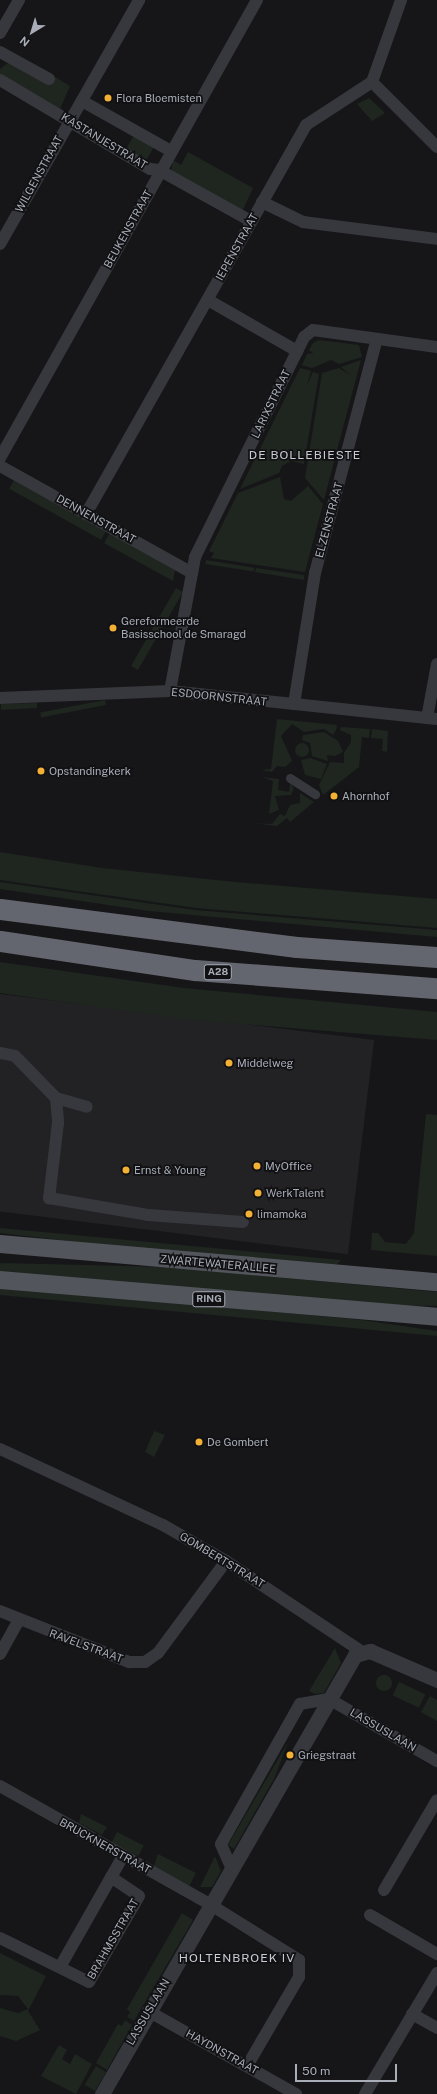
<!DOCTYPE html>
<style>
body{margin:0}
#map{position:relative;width:437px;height:2094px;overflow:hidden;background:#161618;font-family:"Public Sans",sans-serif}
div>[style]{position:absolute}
.built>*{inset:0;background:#222225;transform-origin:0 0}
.green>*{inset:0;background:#1e261f;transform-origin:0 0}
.round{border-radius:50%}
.pedestrian>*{height:9px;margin:-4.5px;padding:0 4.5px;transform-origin:4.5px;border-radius:4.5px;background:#37383d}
.minor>*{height:12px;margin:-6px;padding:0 6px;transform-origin:6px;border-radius:6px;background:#37383d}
.tertiary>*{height:15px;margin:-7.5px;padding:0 7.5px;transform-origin:7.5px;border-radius:7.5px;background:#37383d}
.primary>*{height:18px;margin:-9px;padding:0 9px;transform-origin:9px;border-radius:9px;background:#53555c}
.motorway>*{height:21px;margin:-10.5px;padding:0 10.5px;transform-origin:10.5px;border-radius:10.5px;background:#63666e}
.dots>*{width:11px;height:11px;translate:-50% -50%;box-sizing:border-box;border:2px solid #111113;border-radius:50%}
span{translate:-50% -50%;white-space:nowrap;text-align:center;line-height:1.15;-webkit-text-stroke:3.5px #111113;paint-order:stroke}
.shield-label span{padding:1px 3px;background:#111113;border:1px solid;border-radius:3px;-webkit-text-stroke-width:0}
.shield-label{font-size:10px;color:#a8adb8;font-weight:700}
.poi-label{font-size:11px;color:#a8adb8}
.left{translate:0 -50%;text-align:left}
.street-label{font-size:11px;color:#a8adb8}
.neighbourhood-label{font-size:12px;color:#c9ccd4;letter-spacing:1px}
.north{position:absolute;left:12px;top:12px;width:40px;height:40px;-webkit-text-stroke:3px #111113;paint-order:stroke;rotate:218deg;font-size:11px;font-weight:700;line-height:16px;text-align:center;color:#a8adb8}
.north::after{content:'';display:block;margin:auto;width:14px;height:18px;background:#a8adb8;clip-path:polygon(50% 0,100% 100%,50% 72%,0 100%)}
.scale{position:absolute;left:295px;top:2064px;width:102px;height:18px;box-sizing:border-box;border:2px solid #a8adb8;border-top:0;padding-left:5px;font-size:12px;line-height:14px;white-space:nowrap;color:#a8adb8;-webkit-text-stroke:3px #111113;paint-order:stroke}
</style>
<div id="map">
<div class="built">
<div style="left:0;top:994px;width:377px;height:216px;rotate:7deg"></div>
</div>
<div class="green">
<div style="clip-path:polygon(9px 62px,52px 75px,70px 86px,60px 109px,0 75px,0 69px)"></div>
<div style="clip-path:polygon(369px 98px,385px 113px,372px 121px,357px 104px)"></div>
<div style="left:134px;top:135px;width:23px;height:17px;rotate:29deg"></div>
<div style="clip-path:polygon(188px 152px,253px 188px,242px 212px,171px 171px,173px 160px,181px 165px)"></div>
<div style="clip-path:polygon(319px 340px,359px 345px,362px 357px,339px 364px,331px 360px,312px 368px,302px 365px,307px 354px,313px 353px,309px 350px,313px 343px)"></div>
<div style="clip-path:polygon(361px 360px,336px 454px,324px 500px,305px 478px,322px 373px,339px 368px,350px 375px,341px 367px)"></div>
<div style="clip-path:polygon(300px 368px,311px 371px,307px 385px,313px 372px,319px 374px,304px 464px,291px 461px,282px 466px,279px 473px,240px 489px)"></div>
<div style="clip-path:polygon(280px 477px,284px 499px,291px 501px,308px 486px,323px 504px,305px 572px,211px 558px,214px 553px,209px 551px,238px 493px)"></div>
<div style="left:14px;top:480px;width:105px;height:10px;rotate:29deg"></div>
<div style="clip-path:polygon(110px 533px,175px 570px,173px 581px,104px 543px)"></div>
<div style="left:206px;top:560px;width:49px;height:4px;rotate:9deg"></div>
<div style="clip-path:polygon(256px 568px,304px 575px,304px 580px,255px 572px)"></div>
<div style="left:176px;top:588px;width:8px;height:90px;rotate:30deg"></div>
<div style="left:105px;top:700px;width:5px;height:66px;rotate:79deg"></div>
<div style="clip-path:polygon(37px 703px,37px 708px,1px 710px,1px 704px)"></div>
<div style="clip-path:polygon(277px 719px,337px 725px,336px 730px,333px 735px,324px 729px,304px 732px,292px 724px,281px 736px,292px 761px,285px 767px,277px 766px,272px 772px,261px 770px,271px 769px)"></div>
<div style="clip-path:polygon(341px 727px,370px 729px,369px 738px,362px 737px,359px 767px,323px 795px,319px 785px,330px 762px,344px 763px,344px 753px,351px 742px,351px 735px,340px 730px)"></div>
<div style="clip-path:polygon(372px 729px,388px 731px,387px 752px,382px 751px,383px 739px,371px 738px)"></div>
<div style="clip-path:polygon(324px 732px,338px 741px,343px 752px,335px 756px,327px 755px,328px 761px,312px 756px,310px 743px,302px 740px,303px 735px)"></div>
<div class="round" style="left:295px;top:743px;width:14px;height:14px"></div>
<div style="clip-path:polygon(310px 758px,327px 764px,321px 779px,305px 775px,301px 760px)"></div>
<div style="clip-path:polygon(262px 777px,279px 779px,278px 790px,289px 792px,290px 783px,294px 788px,291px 795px,275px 796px,279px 810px,269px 814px,273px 781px)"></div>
<div style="clip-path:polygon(300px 793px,314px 802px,290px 822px,287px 818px,277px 826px,251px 823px,272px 824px,280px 814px,285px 816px,290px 805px,300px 803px)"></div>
<div style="clip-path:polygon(0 852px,102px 868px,235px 882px,437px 899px,437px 928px,196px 908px,0 880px)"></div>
<div style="clip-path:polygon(0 882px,195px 910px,437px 930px,437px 937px,149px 911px,0 889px)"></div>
<div style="clip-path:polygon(0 962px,184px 988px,437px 1012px,437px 1040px,191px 1020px,0 993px)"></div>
<div style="clip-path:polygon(426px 1114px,437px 1115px,437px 1256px,371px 1250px,372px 1233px,378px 1233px,385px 1242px,406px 1244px,414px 1233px)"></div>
<div style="clip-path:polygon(0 1228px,341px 1260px,336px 1265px,170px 1253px,0 1233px)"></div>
<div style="clip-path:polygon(0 1263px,169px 1267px,437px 1292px,437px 1306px,365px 1305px,0 1271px)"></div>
<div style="clip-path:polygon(0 1286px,362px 1320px,437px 1331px,437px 1336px,0 1295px)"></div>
<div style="clip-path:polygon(154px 1431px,165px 1435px,154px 1457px,145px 1452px)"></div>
<div style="clip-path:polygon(335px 1648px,341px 1663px,324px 1693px,315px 1694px,309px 1691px)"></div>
<div class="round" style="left:376px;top:1675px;width:16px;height:16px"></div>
<div style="left:399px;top:1682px;width:29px;height:15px;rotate:25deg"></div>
<div style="clip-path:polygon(430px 1696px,437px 1700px,437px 1721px,421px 1712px)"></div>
<div style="clip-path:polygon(288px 1742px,275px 1777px,234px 1849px,228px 1845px)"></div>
<div style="clip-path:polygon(81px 1814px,107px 1827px,102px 1835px,79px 1823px)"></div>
<div style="left:117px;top:1832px;width:30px;height:12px;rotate:27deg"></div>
<div style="clip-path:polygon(158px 1854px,196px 1873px,189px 1887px,154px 1866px)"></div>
<div style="clip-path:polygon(215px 1856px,221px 1871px,212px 1887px,200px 1887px)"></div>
<div style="clip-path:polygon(182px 1913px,193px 1920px,134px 2021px,127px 2017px,130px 2012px,127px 2009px)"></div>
<div style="clip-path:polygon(0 1953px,46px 1976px,28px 2011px,40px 2030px,16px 2041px,0 2036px,0 2008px,18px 2013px,28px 2009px,18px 1996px,0 1995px)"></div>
<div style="clip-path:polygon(125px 2020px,132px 2025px,107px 2070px,96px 2063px,118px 2024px,122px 2026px)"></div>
<div style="clip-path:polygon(59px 2045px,67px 2050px,62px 2059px,70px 2064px,75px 2054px,92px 2064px,76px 2094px,41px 2076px)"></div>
<div style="left:96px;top:2066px;width:12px;height:22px;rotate:31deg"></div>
</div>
<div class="pedestrian">
<div style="left:290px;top:778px;width:30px;rotate:33deg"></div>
</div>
<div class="minor">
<div style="left:0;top:33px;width:38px;rotate:-60deg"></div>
<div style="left:0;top:52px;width:56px;rotate:28.9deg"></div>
<div style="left:0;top:80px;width:174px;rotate:30.7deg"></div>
<div style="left:150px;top:169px;width:9px;rotate:6deg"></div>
<div style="left:159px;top:170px;width:105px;rotate:29deg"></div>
<div style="left:372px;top:82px;width:92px;rotate:45deg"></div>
<div style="left:82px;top:101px;width:102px;rotate:29.3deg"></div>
<div style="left:262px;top:202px;width:46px;rotate:26deg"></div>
<div style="left:303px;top:222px;width:135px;rotate:7.2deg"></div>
<div style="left:0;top:244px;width:281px;rotate:-60.3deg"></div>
<div style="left:208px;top:300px;width:103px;rotate:29.8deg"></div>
<div style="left:0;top:458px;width:525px;rotate:-60.7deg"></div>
<div style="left:0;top:466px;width:220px;rotate:29.1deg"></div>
<div style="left:86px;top:514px;width:447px;rotate:-60.5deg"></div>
<div style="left:306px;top:125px;width:79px;rotate:-33.1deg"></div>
<div style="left:372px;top:82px;width:87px;rotate:-70.5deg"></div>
<div style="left:170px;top:691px;width:136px;rotate:-79.4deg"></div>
<div style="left:195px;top:557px;width:246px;rotate:-63.6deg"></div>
<div style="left:304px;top:337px;width:11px;rotate:-38deg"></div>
<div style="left:313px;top:330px;width:125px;rotate:7.8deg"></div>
<div style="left:0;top:698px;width:170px;rotate:-2.4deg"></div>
<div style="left:170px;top:691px;width:268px;rotate:6deg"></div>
<div style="left:294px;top:704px;width:133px;rotate:-80.9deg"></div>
<div style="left:315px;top:573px;width:242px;rotate:-75.2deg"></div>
<div style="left:427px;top:718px;width:55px;rotate:-79.5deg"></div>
<div style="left:0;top:1053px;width:15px;rotate:11deg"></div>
<div style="left:15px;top:1056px;width:59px;rotate:45.7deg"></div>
<div style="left:56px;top:1098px;width:32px;rotate:16deg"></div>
<div style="left:56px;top:1098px;width:25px;rotate:85deg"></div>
<div style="left:58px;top:1123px;width:76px;rotate:96.8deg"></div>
<div style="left:49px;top:1198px;width:100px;rotate:9.7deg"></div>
<div style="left:148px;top:1215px;width:95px;rotate:4.2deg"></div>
<div style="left:0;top:1449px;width:180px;rotate:25deg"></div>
<div style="left:163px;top:1525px;width:73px;rotate:29.7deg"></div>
<div style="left:226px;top:1561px;width:162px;rotate:33.7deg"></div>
<div style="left:0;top:1611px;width:139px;rotate:21.6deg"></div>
<div style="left:129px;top:1662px;width:16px"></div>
<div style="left:145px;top:1662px;width:16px;rotate:-35deg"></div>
<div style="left:158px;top:1653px;width:114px;rotate:-53.5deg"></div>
<div style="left:0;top:1654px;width:38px;rotate:-61deg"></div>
<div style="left:0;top:1786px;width:242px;rotate:29.4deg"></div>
<div style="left:211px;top:1905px;width:104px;rotate:32deg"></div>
<div style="left:299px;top:1960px;width:17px;rotate:90deg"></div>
<div style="left:299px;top:1977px;width:103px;rotate:120.3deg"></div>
<div style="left:232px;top:1869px;width:27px;rotate:-114deg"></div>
<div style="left:221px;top:1844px;width:161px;rotate:-60.6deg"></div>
<div style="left:300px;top:1704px;width:29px;rotate:-10deg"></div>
<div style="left:329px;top:1699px;width:125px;rotate:29.9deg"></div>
<div style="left:384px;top:1890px;width:104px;rotate:-59.5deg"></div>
<div style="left:370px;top:1915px;width:78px;rotate:30.2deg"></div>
<div style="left:0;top:1938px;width:99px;rotate:26.3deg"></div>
<div style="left:89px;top:1982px;width:99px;rotate:-59.8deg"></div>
<div style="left:139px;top:1896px;width:34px;rotate:-146deg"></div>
<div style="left:60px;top:1967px;width:128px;rotate:-60.4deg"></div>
<div style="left:148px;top:2011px;width:170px;rotate:29.3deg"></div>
<div style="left:412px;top:2014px;width:29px;rotate:29deg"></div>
<div style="left:365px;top:2094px;width:141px;rotate:-59.2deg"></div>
</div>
<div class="tertiary">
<div style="left:102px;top:2094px;width:507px;rotate:-60.04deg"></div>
<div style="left:355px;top:1655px;width:16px;rotate:-15deg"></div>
<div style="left:370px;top:1651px;width:73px;rotate:23.4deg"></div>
</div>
<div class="primary">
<div style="left:0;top:1244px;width:439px;rotate:5deg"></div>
<div style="left:0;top:1280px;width:439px;rotate:4.8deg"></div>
</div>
<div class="motorway">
<div style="left:0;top:909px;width:299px;rotate:7.3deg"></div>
<div style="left:297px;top:947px;width:140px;rotate:4.1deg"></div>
<div style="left:0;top:941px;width:197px;rotate:8.5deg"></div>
<div style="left:195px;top:970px;width:243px;rotate:4.3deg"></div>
</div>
<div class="dots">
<div style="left:108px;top:98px;background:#f2b134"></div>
<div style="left:113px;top:628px;background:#f2b134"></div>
<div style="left:41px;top:771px;background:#f2b134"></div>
<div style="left:334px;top:796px;background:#f2b134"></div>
<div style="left:229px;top:1063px;background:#f2b134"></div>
<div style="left:257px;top:1166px;background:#f2b134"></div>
<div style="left:126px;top:1170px;background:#f2b134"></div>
<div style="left:258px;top:1193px;background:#f2b134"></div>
<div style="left:249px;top:1214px;background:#f2b134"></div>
<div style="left:199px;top:1442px;background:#f2b134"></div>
<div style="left:290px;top:1755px;background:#f2b134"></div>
</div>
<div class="shield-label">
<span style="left:218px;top:972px">A28</span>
<span style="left:209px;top:1299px">RING</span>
</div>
<div class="poi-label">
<span class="left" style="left:116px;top:98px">Flora Bloemisten</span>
<span class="left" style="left:121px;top:628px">Gereformeerde<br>Basisschool de Smaragd</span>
<span class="left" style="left:49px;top:771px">Opstandingkerk</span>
<span class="left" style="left:342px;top:796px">Ahornhof</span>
<span class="left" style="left:237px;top:1063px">Middelweg</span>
<span class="left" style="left:265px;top:1166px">MyOffice</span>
<span class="left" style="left:134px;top:1170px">Ernst &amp; Young</span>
<span class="left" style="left:266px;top:1193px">WerkTalent</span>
<span class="left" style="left:257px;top:1214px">limamoka</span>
<span class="left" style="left:207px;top:1442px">De Gombert</span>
<span class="left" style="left:298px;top:1755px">Griegstraat</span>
</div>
<div class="street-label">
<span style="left:104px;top:141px;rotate:31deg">KASTANJESTRAAT</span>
<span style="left:39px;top:174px;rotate:-61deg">WILGENSTRAAT</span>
<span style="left:128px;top:229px;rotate:-61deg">BEUKENSTRAAT</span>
<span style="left:237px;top:247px;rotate:-61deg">IEPENSTRAAT</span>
<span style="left:271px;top:404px;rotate:-64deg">LARIXSTRAAT</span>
<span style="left:96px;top:519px;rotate:29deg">DENNENSTRAAT</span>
<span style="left:329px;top:520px;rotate:-75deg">ELZENSTRAAT</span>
<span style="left:219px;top:697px;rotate:6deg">ESDOORNSTRAAT</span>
<span style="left:218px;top:1264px;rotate:5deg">ZWARTEWATERALLEE</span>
<span style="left:222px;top:1560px;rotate:31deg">GOMBERTSTRAAT</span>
<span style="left:86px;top:1646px;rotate:20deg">RAVELSTRAAT</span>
<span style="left:383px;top:1730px;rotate:30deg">LASSUSLAAN</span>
<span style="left:105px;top:1846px;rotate:29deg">BRUCKNERSTRAAT</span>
<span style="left:113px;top:1939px;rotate:-60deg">BRAHMSSTRAAT</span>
<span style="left:148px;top:2012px;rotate:-60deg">LASSUSLAAN</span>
<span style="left:222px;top:2052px;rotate:29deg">HAYDNSTRAAT</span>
</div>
<div class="neighbourhood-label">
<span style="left:305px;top:456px">DE BOLLEBIESTE</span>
<span style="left:237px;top:1959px">HOLTENBROEK IV</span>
</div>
<div class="north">N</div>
<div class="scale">50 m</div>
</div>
